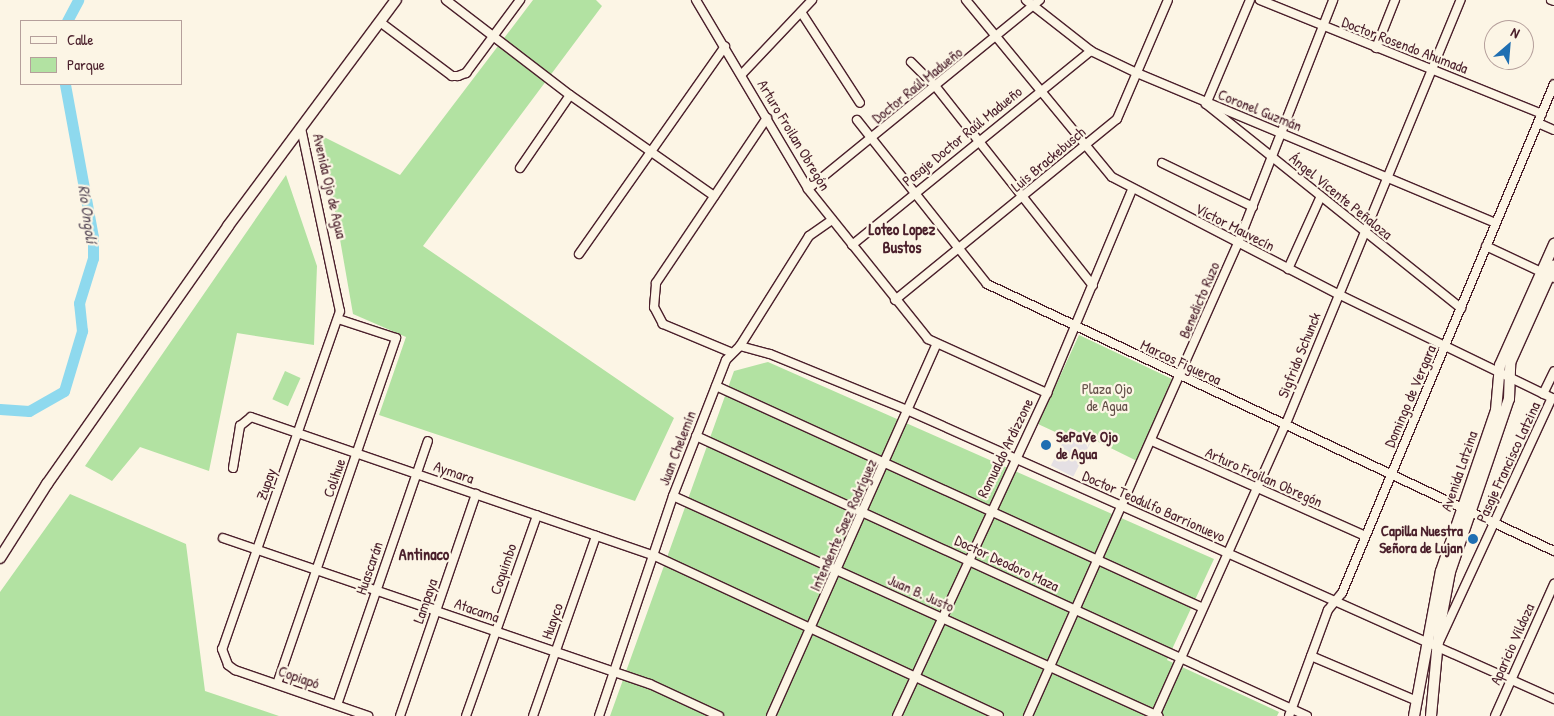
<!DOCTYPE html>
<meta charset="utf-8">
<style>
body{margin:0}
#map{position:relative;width:1554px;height:716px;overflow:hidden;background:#fcf5e5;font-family:"Patrick Hand",sans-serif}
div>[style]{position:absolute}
.built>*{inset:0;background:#e5e0e4;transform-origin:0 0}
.green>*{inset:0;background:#b2e2a2;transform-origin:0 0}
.river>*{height:11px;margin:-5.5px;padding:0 5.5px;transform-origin:5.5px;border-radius:5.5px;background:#8ed9ee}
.roads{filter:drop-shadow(1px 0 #4a1f2b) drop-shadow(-1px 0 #4a1f2b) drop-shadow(0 1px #4a1f2b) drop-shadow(0 -1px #4a1f2b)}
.street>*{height:8px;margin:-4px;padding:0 4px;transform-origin:4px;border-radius:4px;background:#fcf5e5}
.secondary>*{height:10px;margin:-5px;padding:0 5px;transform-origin:5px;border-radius:5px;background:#fcf5e5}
.dots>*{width:14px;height:14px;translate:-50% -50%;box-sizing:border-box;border:2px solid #fcf5e5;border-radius:50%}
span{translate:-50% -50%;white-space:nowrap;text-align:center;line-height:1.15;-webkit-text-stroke:4.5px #fcf5e5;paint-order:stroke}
.street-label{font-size:15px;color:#4a1f2b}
.park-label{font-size:15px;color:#645049}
.poi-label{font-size:15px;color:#4a1f2b;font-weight:700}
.left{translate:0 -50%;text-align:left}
.right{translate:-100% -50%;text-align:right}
.water-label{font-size:16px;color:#5b4e5c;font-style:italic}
.neighbourhood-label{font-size:16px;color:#4a1f2b;font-weight:700}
.legend{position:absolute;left:20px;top:20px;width:162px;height:65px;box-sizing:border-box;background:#fcf5e5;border:1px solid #b59f9b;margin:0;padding:6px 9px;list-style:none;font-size:15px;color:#4a1f2b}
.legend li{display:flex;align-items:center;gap:10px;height:25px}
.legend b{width:25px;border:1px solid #b59f9b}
.north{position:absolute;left:1484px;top:20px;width:50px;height:50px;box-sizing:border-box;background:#fcf5e5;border:1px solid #b59f9b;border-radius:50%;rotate:27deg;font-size:14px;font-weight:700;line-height:20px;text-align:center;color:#4a1f2b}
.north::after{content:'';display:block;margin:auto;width:18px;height:22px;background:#1f6fb2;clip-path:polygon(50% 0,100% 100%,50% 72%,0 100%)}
</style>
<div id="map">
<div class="built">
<div style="left:1070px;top:428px;width:25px;height:42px;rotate:27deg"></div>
</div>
<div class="green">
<div style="clip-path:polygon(533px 0,596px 0,602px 6px,423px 246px,674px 418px,635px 501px,379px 415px,406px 337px,353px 314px,322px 136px,400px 175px)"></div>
<div style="clip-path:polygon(286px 175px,317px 266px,314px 345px,237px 333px,209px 471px,140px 447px,112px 481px,85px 466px)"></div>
<div style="clip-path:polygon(1079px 335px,1172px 379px,1137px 461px,1070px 428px,1066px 437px,1038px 424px)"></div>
<div style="clip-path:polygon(768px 362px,1214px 559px,1167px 660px,1279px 712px,1277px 716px,610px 716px,734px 371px)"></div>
<div style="left:285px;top:371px;width:17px;height:31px;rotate:24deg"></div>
<div style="clip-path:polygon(70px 494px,186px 544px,205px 691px,279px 716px,0 716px,0 592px)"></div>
</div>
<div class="river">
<div style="left:67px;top:21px;width:24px;rotate:-62deg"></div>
<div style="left:0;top:409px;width:29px;rotate:4deg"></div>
<div style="left:29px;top:411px;width:40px;rotate:-29.7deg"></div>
<div style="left:64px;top:391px;width:63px;rotate:-73.3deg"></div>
<div style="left:82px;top:331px;width:28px;rotate:-96deg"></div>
<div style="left:79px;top:303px;width:47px;rotate:-72.7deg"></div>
<div style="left:93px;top:258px;width:21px;rotate:-90deg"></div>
<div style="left:93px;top:237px;width:156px;rotate:-100.4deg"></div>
</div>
<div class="roads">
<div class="street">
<div style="left:446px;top:0;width:156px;rotate:37.5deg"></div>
<div style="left:570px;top:95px;width:176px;rotate:35deg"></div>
<div style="left:696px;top:0;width:220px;rotate:59.3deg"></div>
<div style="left:808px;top:189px;width:192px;rotate:51.3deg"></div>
<div style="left:928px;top:339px;width:131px;rotate:24.4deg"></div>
<div style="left:966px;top:0;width:229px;rotate:50.5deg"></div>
<div style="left:1112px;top:177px;width:254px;rotate:27.4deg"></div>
<div style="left:1338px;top:294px;width:240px;rotate:25.9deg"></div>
<div style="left:1026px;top:0;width:83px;rotate:38.1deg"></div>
<div style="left:1091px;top:51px;width:51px;rotate:25.6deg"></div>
<div style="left:1137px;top:73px;width:389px;rotate:22.7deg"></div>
<div style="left:1250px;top:0;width:113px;rotate:112.9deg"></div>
<div style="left:1206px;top:104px;width:327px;rotate:38.7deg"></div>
<div style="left:1260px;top:0;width:304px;rotate:22deg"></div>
<div style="left:1551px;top:0;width:3px;rotate:18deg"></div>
<div style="left:801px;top:12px;width:108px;rotate:57deg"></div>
<div style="left:380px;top:22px;width:90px;rotate:36.9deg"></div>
<div style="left:452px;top:76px;width:6px"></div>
<div style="left:458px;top:76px;width:9px;rotate:-21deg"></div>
<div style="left:466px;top:73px;width:91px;rotate:-53.5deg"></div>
<div style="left:1376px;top:48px;width:52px;rotate:-68.4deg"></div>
<div style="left:911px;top:62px;width:35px;rotate:45deg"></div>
<div style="left:936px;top:87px;width:253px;rotate:51.7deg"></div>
<div style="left:742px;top:74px;width:102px;rotate:-46.6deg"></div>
<div style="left:857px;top:120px;width:209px;rotate:51.6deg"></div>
<div style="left:987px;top:284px;width:627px;rotate:25.22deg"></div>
<div style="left:1538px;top:123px;width:17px;rotate:24deg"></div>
<div style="left:301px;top:128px;width:187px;rotate:78deg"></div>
<div style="left:340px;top:311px;width:358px;rotate:109.2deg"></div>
<div style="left:222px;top:649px;width:17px;rotate:69deg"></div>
<div style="left:228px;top:665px;width:9px;rotate:36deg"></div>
<div style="left:235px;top:670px;width:141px;rotate:19.1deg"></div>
<div style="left:1162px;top:163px;width:101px;rotate:25.8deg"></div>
<div style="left:520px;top:168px;width:88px;rotate:-55.6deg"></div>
<div style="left:808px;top:189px;width:299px;rotate:-39.2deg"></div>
<div style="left:852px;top:245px;width:308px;rotate:-39.1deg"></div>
<div style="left:1486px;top:246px;width:75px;rotate:25.2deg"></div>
<div style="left:579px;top:254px;width:254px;rotate:-54.9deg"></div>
<div style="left:1288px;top:269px;width:78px;rotate:-65.7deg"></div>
<div style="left:895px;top:300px;width:286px;rotate:-39.2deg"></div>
<div style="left:1117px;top:119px;width:129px;rotate:-66.8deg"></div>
<div style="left:740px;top:346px;width:31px;rotate:15deg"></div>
<div style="left:770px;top:354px;width:148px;rotate:22.2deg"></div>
<div style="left:907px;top:410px;width:709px;rotate:24.07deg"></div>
<div style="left:730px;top:352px;width:73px;rotate:-157.3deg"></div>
<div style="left:663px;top:324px;width:19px;rotate:-118deg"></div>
<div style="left:654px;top:307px;width:24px;rotate:-85deg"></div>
<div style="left:656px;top:283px;width:199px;rotate:-56.1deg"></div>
<div style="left:716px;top:386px;width:535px;rotate:24.51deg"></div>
<div style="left:1543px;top:394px;width:25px;rotate:-64deg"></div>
<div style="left:696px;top:436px;width:672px;rotate:24.62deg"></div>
<div style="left:1152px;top:441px;width:233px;rotate:24deg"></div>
<div style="left:233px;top:468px;width:43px;rotate:-80.5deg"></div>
<div style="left:240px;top:426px;width:14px;rotate:-39deg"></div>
<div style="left:251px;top:417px;width:427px;rotate:19deg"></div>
<div style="left:655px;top:556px;width:379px;rotate:24.9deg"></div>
<div style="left:673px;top:496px;width:533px;rotate:24.4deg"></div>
<div style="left:223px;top:538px;width:451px;rotate:18.9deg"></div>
<div style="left:650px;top:684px;width:76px;rotate:24.9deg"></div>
<div style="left:1439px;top:642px;width:269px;rotate:-65.2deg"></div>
<div style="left:1311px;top:656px;width:115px;rotate:23deg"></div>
<div style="left:277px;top:684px;width:366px;rotate:-71deg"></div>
<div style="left:396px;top:338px;width:61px;rotate:-161.9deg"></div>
<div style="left:337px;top:705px;width:279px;rotate:-71deg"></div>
<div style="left:400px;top:716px;width:235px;rotate:-71.1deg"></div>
<div style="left:466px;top:716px;width:213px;rotate:-70.5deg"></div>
<div style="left:533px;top:716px;width:191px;rotate:-70.7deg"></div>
<div style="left:599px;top:716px;width:232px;rotate:-71.4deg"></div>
<div style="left:673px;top:496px;width:146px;rotate:-68.7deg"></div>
<div style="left:726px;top:360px;width:20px;rotate:-45deg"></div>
<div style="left:740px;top:346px;width:130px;rotate:-57.9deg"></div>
<div style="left:809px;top:236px;width:28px;rotate:-35deg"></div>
<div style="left:771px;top:716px;width:407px;rotate:-66deg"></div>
<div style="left:897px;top:716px;width:356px;rotate:-65.1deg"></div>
<div style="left:1047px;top:393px;width:220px;rotate:-67.3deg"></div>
<div style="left:1028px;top:716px;width:518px;rotate:-66.06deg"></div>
<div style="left:1238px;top:243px;width:261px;rotate:-68.6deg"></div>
<div style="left:1155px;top:716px;width:318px;rotate:-65.9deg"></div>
<div style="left:1285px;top:426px;width:461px;rotate:-67.6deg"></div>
<div style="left:1289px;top:716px;width:113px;rotate:-69.8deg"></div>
<div style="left:1328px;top:610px;width:22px;rotate:-51deg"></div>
<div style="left:1342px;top:593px;width:551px;rotate:-67.39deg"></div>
<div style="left:1495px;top:716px;width:145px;rotate:-65.9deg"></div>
</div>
<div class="secondary">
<div style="left:0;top:558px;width:88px;rotate:-57.6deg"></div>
<div style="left:47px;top:484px;width:315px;rotate:-54.9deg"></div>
<div style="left:228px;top:226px;width:282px;rotate:-53.4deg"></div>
<div style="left:1414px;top:716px;width:147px;rotate:-79.5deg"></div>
<div style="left:1441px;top:571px;width:170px;rotate:-71.1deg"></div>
<div style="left:1496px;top:410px;width:45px;rotate:-84.9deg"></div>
<div style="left:1500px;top:365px;width:133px;rotate:-65.9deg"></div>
<div style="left:1431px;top:716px;width:86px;rotate:-84.7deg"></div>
<div style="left:1439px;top:630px;width:59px;rotate:-79.3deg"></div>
<div style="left:1450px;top:572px;width:183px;rotate:-71.2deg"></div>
<div style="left:1509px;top:399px;width:36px;rotate:-88deg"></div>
<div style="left:1510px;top:363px;width:107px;rotate:-65.8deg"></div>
</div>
</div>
<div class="dots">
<div style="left:1046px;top:445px;background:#1f6fb2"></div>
<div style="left:1473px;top:539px;background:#1f6fb2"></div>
</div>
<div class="street-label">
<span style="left:1405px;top:45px;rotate:21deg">Doctor Rosendo Ahumada</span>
<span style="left:917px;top:85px;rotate:-39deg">Doctor Raúl Madueño</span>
<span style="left:1260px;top:110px;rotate:22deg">Coronel Guzmán</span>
<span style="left:794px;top:135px;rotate:59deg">Arturo Froilan Obregón</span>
<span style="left:962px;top:136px;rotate:-39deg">Pasaje Doctor Raúl Madueño</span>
<span style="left:1048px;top:159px;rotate:-40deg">Luis Brackebusch</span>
<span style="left:330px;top:186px;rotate:77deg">Avenida Ojo de Agua</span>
<span style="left:1341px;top:196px;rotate:39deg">Ángel Vicente Peñaloza</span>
<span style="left:1235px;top:227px;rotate:27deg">Víctor Mauvecín</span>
<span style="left:1199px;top:300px;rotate:-67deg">Benedicto Ruzo</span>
<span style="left:1299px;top:355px;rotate:-68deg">Sigfrido Schunck</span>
<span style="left:1181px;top:362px;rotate:25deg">Marcos Figueroa</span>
<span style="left:1410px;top:396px;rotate:-67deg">Domingo de Vergara</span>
<span style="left:677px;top:448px;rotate:-69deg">Juan Chelemín</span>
<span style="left:1005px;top:448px;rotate:-64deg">Romualdo Ardizzone</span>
<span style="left:1508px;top:462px;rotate:-65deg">Pasaje Francisco Latzina</span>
<span style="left:1459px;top:471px;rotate:-71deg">Avenida Latzina</span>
<span style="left:454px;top:472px;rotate:19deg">Aymara</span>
<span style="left:1264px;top:477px;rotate:24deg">Arturo Froilan Obregón</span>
<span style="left:334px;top:478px;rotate:-71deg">Colihue</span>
<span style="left:266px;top:484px;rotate:-71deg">Zupay</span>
<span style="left:1154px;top:506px;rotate:24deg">Doctor Teodulfo Barrionuevo</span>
<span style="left:843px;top:525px;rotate:-66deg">Intendente Saez Rodríguez</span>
<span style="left:1007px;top:563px;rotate:25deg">Doctor Deodoro Maza</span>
<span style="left:369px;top:568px;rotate:-71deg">Huascarán</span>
<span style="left:503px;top:569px;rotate:-71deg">Coquimbo</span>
<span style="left:921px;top:593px;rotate:24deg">Juan B. Justo</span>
<span style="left:425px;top:601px;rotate:-71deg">Lampaya</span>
<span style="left:477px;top:610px;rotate:19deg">Atacama</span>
<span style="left:552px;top:621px;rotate:-71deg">Huayco</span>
<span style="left:1512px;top:644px;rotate:-66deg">Aparicio Vildoza</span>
<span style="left:299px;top:677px;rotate:19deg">Copiapó</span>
</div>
<div class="park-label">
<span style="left:1107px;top:397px">Plaza Ojo<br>de Agua</span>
</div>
<div class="poi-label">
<span class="left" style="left:1056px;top:445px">SePaVe Ojo<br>de Agua</span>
<span class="right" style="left:1463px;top:539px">Capilla Nuestra<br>Señora de Lujan</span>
</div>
<div class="water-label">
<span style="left:88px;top:214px;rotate:82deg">Río Ongolí</span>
</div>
<div class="neighbourhood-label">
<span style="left:902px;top:238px">Loteo Lopez<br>Bustos</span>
<span style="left:424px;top:554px">Antinaco</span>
</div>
<ul class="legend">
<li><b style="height:6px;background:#fcf5e5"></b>Calle</li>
<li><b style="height:14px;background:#b2e2a2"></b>Parque</li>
</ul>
<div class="north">N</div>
</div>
